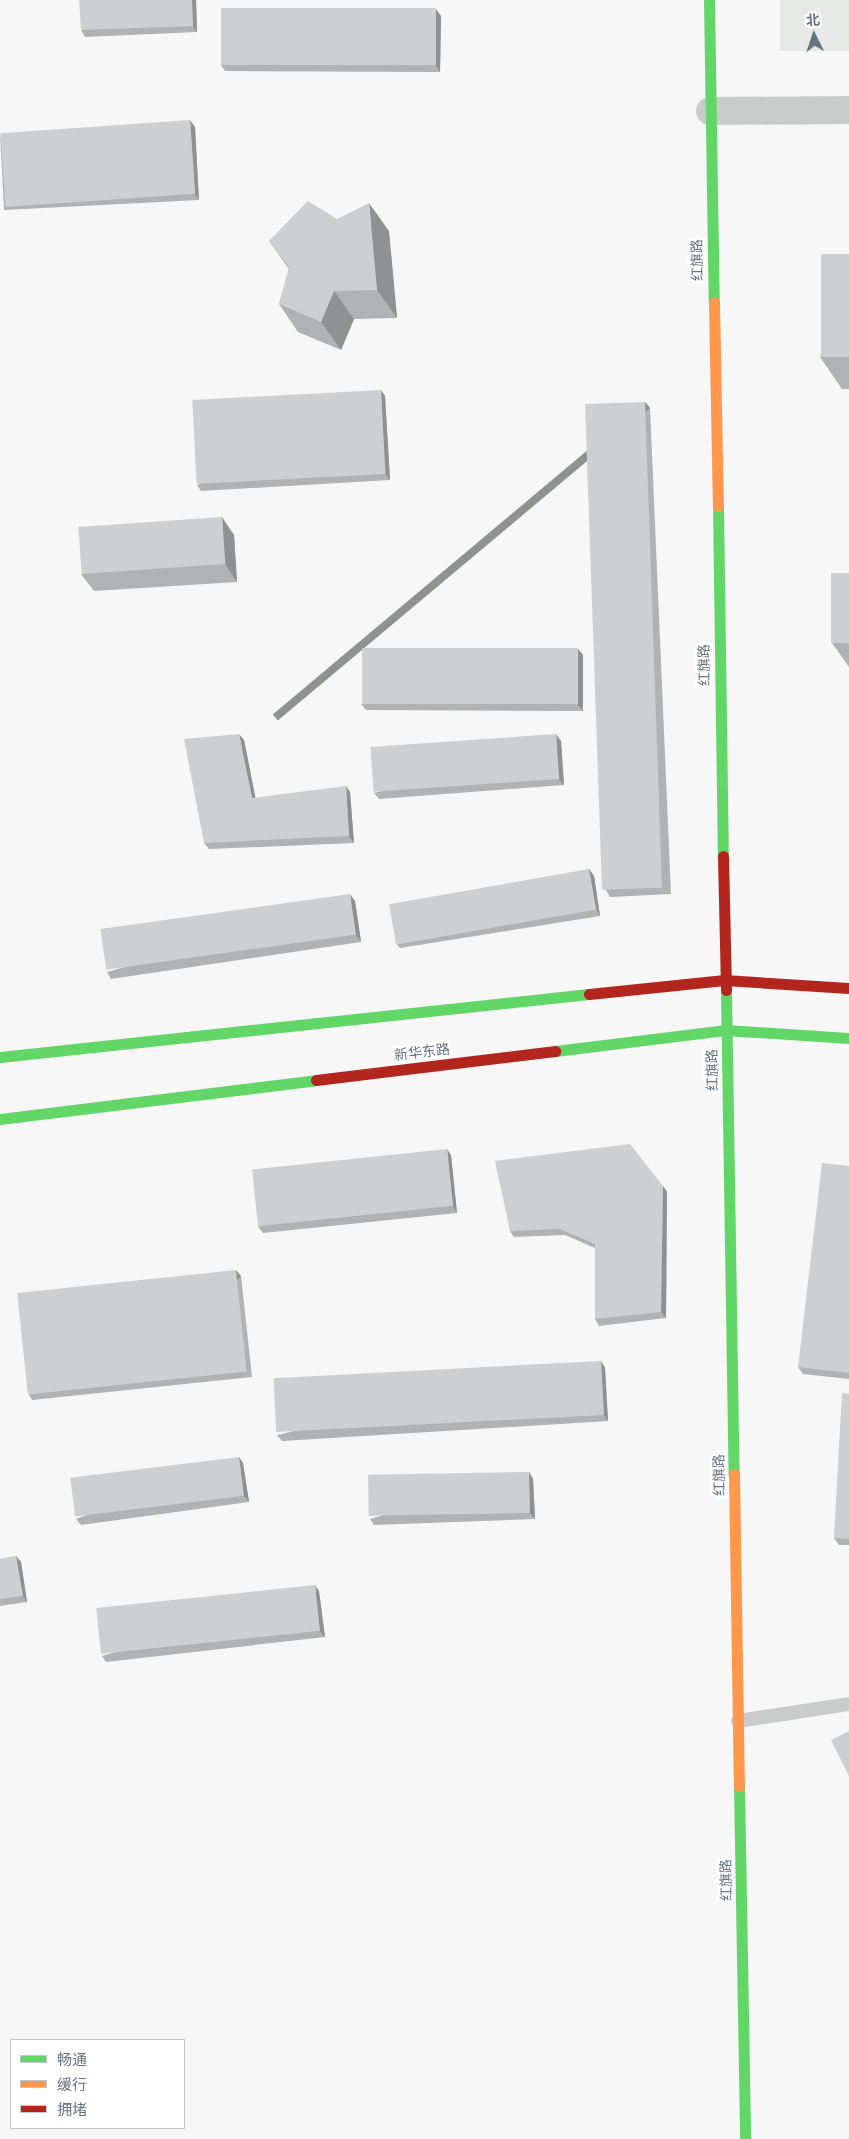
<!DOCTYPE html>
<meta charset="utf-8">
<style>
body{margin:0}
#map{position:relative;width:849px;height:2139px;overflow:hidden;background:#f7f7f7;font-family:Ubuntu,"Noto Sans SC",sans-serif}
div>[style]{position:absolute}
.green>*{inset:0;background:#e6e9e5;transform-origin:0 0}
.lane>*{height:14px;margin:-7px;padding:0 7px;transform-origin:7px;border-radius:7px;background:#cacccc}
.street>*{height:28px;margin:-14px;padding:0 14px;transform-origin:14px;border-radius:14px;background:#cacccc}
.fast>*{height:11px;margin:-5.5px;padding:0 5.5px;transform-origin:5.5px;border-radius:5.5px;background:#63d668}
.slow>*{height:11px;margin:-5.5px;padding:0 5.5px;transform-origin:5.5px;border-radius:5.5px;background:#ff974d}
.jam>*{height:11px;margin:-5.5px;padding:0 5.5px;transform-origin:5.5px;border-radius:5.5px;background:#b3261e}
.wall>*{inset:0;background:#b1b2b3;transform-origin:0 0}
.shaded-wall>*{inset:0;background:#909192;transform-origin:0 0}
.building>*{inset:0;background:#cecfd0;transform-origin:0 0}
span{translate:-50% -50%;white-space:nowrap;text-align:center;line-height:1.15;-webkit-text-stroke:5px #fff;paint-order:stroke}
.street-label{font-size:14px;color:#66747e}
.legend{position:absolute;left:10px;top:2039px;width:175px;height:90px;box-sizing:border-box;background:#fff;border:1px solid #c2c7cb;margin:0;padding:6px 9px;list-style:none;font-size:15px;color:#66747e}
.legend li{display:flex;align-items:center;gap:10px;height:25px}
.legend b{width:25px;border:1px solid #c2c7cb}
.north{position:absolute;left:789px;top:10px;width:50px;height:50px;-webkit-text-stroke:4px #fff;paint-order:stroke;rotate:356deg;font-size:14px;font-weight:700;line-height:20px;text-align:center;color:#66747e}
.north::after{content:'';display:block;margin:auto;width:18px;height:22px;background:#66747e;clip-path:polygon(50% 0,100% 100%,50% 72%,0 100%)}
</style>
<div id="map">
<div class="green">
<div style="left:780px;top:0;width:69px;height:51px"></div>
</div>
<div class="lane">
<div style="left:738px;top:1721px;width:112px;rotate:-8.7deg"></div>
</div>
<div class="street">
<div style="left:710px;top:111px;width:139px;rotate:-0.4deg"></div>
</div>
<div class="fast">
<div style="left:709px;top:0;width:302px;rotate:89.1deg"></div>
<div style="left:718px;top:506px;width:350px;rotate:89.2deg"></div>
<div style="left:726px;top:990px;width:484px;rotate:89.1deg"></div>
<div style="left:555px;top:1051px;width:171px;rotate:-7deg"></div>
<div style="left:725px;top:1030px;width:124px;rotate:3.7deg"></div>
<div style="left:0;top:1057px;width:592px;rotate:-6.11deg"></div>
<div style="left:0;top:1119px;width:318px;rotate:-7deg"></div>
<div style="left:739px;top:1786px;width:353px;rotate:89deg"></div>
</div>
<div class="slow">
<div style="left:714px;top:302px;width:204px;rotate:88.9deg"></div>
<div style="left:734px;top:1474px;width:312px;rotate:89.1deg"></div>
</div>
<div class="jam">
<div style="left:723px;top:856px;width:134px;rotate:88.7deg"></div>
<div style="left:589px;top:994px;width:136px;rotate:-5.9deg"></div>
<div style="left:724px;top:980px;width:125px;rotate:3.7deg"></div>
<div style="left:316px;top:1080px;width:241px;rotate:-6.9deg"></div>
</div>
<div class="wall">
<div style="clip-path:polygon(196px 0,197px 32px,85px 37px,81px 30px)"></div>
<div style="clip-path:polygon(441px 16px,440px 72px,225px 71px,221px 65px)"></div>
<div style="left:195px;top:127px;width:73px;height:195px;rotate:87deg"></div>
<div style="clip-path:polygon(337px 219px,389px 231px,397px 318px,354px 319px,341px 350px,298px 332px,279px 304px,289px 269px,269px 241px)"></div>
<div style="clip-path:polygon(849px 254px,849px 389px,842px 389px,820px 357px)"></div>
<div style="clip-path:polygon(381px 390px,385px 396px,390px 480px,201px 491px,197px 485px)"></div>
<div style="clip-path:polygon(645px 402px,650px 408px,671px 894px,610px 897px,606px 890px)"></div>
<div style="clip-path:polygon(234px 535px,237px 582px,94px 591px,81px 574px)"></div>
<div style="clip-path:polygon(849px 573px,849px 667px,832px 643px)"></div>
<div style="clip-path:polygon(578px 649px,583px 655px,583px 711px,366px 710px,361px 704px)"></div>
<div style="clip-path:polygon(244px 740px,255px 798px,350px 792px,354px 843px,209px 849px,204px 843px)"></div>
<div style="clip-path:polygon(561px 741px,564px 785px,379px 799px,374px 793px)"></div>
<div style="clip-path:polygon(589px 869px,594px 876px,600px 916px,400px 948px,395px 942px)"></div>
<div style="clip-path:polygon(355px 901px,361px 942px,111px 979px,107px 972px)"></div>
<div style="clip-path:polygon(451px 1155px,457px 1213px,263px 1233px,258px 1227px)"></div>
<div style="clip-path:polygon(849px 1166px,849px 1379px,803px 1374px,798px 1367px)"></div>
<div style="clip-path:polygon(663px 1186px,667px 1192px,666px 1318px,599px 1326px,595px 1319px,595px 1248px,565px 1235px,514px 1237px,510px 1231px)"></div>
<div style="clip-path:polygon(241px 1276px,252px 1377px,32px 1400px,28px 1393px)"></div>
<div style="clip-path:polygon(601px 1361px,605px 1368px,608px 1421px,282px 1441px,277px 1435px)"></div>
<div style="clip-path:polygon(849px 1394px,849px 1545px,839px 1545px,834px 1538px)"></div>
<div style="clip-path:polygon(239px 1457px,243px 1463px,249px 1502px,81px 1525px,76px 1519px)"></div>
<div style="clip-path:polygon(529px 1472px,533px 1479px,535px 1519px,374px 1525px,370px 1519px)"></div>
<div style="clip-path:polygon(16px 1556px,21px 1562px,27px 1602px,0 1606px,0 1559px)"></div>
<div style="clip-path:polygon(319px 1591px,325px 1637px,106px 1662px,102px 1656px)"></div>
</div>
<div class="shaded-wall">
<div style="clip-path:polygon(192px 0,196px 0,197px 32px,193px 26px)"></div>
<div style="clip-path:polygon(436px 9px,441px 16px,440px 72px,436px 66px)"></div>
<div style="clip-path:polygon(190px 120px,195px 127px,199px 200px,195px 194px)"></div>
<div style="clip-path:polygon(369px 203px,389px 231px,397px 318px,377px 290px)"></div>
<div style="clip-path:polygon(334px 291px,354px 319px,341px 350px,321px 322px)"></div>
<div style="clip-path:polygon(381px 390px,385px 396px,390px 480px,385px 474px)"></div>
<div style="left:645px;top:402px;width:8px;height:486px;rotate:50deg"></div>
<div style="clip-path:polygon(222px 517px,234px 535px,237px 582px,225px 564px)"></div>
<div style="clip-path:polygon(578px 649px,583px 655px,583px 711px,578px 705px)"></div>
<div style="clip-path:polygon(239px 734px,244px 740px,257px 805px,252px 798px)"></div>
<div style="clip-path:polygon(556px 734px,561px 741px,564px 785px,559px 779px)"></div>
<div style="clip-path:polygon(346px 786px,350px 792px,354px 843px,349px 836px)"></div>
<div style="clip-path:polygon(589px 869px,594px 876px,600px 916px,596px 909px)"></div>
<div style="clip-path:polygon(350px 894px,355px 901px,361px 942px,356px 935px)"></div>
<div style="clip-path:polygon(447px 1149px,451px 1155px,457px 1213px,453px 1206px)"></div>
<div style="clip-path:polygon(663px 1186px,667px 1192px,666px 1318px,661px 1312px)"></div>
<div style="left:236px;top:1270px;width:8px;height:102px;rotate:50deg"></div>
<div style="clip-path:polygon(601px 1361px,605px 1368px,608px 1421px,604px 1415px)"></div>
<div style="clip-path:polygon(239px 1457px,243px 1463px,249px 1502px,244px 1496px)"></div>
<div style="clip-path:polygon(529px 1472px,533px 1479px,535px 1519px,530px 1513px)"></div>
<div style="clip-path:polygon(16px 1556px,21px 1562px,27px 1602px,23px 1596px)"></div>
<div style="clip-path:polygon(315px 1585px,319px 1591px,325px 1637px,320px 1631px)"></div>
</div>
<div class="building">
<div style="clip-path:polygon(79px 0,192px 0,193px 26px,81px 30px)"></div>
<div style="left:221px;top:8px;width:215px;height:57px"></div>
<div style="left:190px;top:120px;width:74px;height:190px;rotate:86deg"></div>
<div style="clip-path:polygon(308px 201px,337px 219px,369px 203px,377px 290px,334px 291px,321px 322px,279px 304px,289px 267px,269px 241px)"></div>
<div style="left:821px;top:254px;width:28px;height:103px"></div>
<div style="left:381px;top:390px;width:84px;height:189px;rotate:87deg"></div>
<div style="left:645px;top:402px;width:486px;height:60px;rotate:88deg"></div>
<div style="left:222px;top:517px;width:47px;height:144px;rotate:86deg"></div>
<div style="left:831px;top:573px;width:18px;height:70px"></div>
<div style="left:362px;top:648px;width:216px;height:56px"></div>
<div style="clip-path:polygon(239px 734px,252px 798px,346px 786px,349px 836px,204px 843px,184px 739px)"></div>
<div style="left:556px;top:734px;width:45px;height:186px;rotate:86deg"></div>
<div style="left:589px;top:869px;width:41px;height:203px;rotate:80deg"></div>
<div style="left:350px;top:894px;width:41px;height:252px;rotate:82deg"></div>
<div style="clip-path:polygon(630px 1144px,663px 1186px,661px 1312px,595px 1319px,595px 1244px,560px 1229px,510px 1231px,495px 1161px)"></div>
<div style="left:447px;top:1149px;width:57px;height:196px;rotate:84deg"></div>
<div style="clip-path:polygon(822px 1163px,849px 1166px,849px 1373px,798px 1367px)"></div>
<div style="left:236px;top:1270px;width:102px;height:220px;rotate:84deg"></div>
<div style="left:601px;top:1361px;width:54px;height:328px;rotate:87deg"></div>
<div style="clip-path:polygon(842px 1393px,849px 1394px,849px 1539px,834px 1538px)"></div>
<div style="left:239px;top:1457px;width:39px;height:170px;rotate:83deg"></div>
<div style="left:529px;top:1472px;width:41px;height:161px;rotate:89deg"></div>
<div style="clip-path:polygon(16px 1556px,23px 1596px,0 1599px,0 1559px)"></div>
<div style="left:315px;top:1585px;width:46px;height:220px;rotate:84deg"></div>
<div style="clip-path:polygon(849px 1731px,849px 1776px,831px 1740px)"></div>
</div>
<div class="street-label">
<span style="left:697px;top:260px;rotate:-91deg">红旗路</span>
<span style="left:704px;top:665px;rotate:-91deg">红旗路</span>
<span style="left:422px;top:1052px;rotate:-7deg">新华东路</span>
<span style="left:712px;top:1070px;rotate:-91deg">红旗路</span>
<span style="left:719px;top:1475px;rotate:-91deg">红旗路</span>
<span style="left:726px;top:1880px;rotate:-91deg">红旗路</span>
</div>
<ul class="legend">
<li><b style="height:6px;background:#63d668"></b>畅通</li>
<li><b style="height:6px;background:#ff974d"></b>缓行</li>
<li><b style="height:6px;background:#b3261e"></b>拥堵</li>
</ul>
<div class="north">北</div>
</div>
